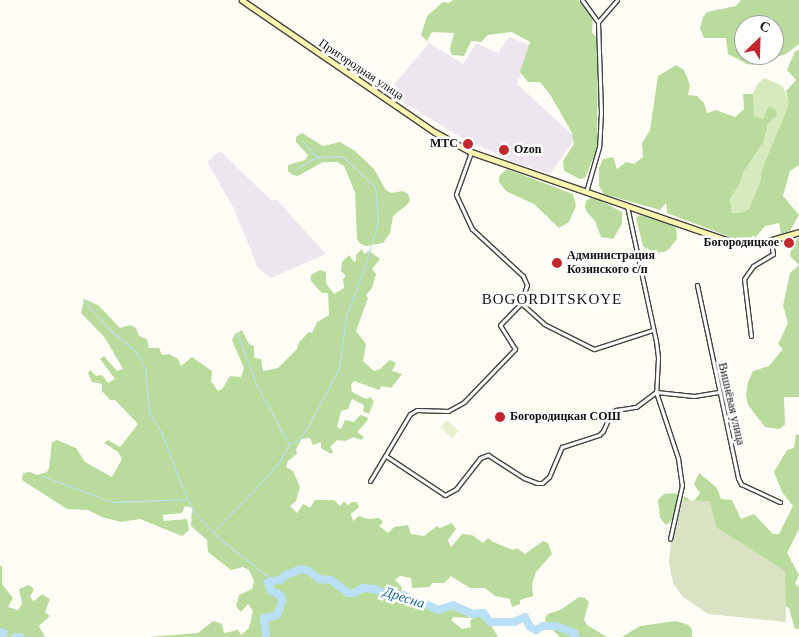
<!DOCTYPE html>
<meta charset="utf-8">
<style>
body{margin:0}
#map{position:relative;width:799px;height:637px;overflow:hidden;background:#fffdf5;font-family:"Times New Roman",serif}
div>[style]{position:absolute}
.industrial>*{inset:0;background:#eee6ef}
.green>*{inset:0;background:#d5ebbd}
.forest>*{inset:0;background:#b9dc9c}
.cemetery>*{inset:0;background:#d9e3c4}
.pitch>*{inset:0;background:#e6f2cf;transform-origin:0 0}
.stream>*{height:1px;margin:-0.5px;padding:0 0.5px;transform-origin:0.5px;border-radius:0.5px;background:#b9e0f7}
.river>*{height:8px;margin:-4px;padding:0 4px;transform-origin:4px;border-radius:4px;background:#b9e0f7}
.roads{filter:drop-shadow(1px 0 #444) drop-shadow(-1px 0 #444) drop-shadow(0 1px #444) drop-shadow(0 -1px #444)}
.street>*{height:3px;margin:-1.5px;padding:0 1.5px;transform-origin:1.5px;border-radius:1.5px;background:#fff}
.secondary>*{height:4.5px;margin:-2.25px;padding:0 2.25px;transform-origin:2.25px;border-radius:2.25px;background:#fff6b0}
.dots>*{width:14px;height:14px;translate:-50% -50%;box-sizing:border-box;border:2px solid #fff;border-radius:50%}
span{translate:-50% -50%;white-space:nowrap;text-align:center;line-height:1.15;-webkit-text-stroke:5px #fff;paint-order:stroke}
.street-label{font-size:12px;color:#111}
.poi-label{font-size:12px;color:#111;font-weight:700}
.right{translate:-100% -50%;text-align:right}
.left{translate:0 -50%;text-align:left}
.water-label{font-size:14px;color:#1768a6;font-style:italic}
.quarter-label{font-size:15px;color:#111;letter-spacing:1px}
.north{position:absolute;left:734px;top:15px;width:50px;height:50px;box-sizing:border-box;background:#fff;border:1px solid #a0a0a0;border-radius:50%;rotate:24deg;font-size:14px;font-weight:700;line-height:20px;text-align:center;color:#111}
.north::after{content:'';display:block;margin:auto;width:18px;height:22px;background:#c4262e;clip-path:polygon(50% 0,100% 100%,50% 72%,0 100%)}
</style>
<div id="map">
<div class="industrial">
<div style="clip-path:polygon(509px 37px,532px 46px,517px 84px,576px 138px,550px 174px,511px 161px,459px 136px,387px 93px,429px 43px,463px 64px,476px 43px,498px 53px)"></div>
<div style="clip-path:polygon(220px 151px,271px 200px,277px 200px,326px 254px,271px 278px,258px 268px,234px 209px,207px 162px)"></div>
</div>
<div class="green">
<div style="clip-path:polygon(764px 78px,783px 86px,789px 104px,762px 169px,760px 183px,755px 200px,749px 209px,740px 213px,732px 213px,730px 199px,739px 185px,744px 171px,764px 141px,768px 124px,777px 115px,766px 114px,763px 119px,753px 116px,753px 94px,756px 86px)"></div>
</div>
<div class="forest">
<div style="clip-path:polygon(453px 0,578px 0,593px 18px,592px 32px,598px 40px,597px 149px,585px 178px,580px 179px,564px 171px,563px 161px,574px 144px,572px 133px,551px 96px,540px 82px,528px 82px,520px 72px,530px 42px,512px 32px,488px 35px,481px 42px,471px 41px,464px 56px,452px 55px,450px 49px,454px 33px,432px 32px,427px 41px,421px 35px,427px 16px,443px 2px,449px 3px)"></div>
<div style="clip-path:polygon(evenodd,741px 0,799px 0,799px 44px,786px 54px,753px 65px,747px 64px,728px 54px,726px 38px,704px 38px,700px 28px,703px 17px,707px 12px,736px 6px,741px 0,744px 25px,774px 25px,774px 55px,744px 55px,744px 25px)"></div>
<div style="clip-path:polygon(799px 50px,799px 165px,790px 171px,783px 196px,799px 215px,790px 231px,781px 234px,779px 223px,765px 226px,754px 239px,735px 239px,667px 213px,666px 203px,660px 210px,604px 194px,599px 186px,599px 168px,603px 159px,613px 157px,617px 169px,626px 162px,634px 164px,643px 157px,642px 143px,650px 130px,658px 76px,676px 65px,684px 70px,690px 85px,688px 95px,697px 96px,704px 103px,707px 113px,716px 110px,735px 117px,744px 109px,743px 94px,753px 94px,754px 116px,763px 119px,769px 106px,775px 109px,777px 115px,768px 124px,764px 141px,744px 171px,739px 185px,730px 199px,732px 213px,740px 213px,749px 209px,760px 183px,762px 169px,789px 104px,786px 91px,796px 80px,787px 70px,795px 51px)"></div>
<div style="clip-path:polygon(302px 133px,323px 146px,340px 142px,355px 151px,374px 169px,386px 190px,391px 193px,403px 191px,408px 194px,410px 200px,407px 205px,393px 216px,390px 233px,383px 243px,365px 246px,360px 243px,357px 239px,355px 192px,344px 166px,337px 162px,323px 162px,298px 176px,293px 175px,288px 171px,288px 165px,305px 160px,308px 155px,296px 142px,296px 137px)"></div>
<div style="clip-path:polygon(507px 169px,573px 194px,576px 206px,569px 222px,559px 228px,534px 204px,506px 191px,499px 182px,499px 176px)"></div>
<div style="clip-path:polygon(591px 198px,597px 199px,622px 212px,622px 224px,613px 239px,601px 237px,595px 221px,587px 212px,585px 207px,586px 201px)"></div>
<div style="clip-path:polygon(640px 215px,666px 222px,676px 228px,677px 239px,669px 249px,664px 252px,652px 253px,643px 246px,636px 218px)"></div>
<div style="clip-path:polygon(799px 238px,799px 265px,790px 256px,792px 243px)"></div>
<div style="clip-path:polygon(362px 249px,364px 254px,369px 251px,380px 259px,372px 269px,376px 274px,372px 288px,366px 295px,368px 298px,356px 331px,366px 344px,363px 361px,374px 371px,380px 369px,390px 360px,396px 363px,392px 371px,402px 374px,391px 388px,382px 386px,379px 390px,354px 381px,351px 385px,352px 392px,366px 399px,370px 397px,374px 401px,369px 414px,363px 411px,364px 405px,352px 399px,348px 409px,341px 411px,337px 427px,341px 429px,345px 420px,354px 422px,360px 415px,367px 417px,368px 420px,357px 432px,364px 437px,361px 440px,354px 437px,345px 441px,337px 440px,330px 447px,333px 451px,331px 454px,321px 448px,321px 442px,313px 445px,310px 438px,302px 439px,296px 449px,297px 454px,288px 461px,286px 467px,293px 471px,300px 487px,296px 501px,290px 506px,297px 513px,303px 504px,310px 508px,315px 500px,334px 500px,340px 506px,344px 501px,348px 505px,352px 502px,357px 502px,359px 507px,351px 514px,353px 521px,359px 516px,368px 519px,379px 518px,383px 522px,379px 526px,388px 533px,394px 527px,408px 525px,411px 534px,424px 536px,437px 526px,440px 528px,452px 523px,456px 529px,448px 540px,451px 547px,462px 534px,472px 535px,483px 543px,488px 538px,493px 542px,513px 550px,517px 548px,525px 554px,543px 541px,548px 543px,552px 554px,536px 572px,532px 584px,533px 596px,520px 600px,520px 604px,512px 607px,510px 599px,495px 596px,485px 588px,470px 588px,451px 576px,444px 583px,432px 583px,430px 587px,412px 588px,411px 578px,400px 576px,395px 580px,402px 587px,401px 594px,411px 598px,419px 608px,424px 604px,433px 611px,449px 606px,458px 608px,460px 611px,469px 611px,472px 615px,468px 618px,454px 617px,451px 620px,462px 629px,471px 627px,470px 621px,476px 615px,484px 614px,498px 637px,148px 637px,198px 633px,213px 621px,222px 624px,224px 633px,238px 630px,241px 635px,249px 628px,253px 611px,248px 604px,241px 612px,236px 606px,239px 595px,252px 589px,254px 581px,249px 570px,243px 567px,231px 570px,208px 552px,207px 540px,191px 526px,192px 508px,185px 506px,182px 513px,163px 515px,163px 521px,187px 519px,189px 530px,182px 536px,140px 519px,121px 522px,102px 517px,88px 510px,67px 509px,22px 480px,23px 473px,30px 472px,37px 475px,47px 472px,49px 468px,52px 442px,57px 440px,76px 448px,85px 462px,112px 477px,122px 459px,118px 452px,104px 443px,108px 440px,120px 447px,138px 424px,115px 400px,110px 400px,102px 391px,102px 384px,92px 382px,88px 373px,90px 370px,96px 376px,102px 375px,108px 383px,115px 379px,100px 359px,104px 356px,117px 371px,123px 369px,105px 338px,81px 313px,84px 299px,98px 305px,120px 328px,130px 325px,136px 328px,139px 336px,147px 339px,149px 348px,159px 348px,162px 355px,169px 354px,178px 359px,181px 366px,192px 357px,212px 371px,211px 381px,218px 391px,222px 389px,230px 376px,241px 377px,244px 368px,232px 340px,235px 334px,242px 330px,249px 344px,254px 346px,254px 358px,261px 359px,263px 371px,278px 368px,297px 349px,299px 342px,309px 332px,312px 333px,317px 322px,329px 315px,328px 293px,322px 293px,311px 281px,311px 275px,320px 270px,326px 272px,326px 283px,334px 294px,344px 288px,343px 279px,346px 276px,341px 271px,342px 262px,349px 255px,354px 262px,356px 261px,356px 255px)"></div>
<div style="clip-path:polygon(799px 265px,799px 397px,784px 397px,785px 425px,779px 429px,765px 427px,748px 405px,746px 395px,748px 382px,753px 371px,769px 366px,783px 349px,778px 344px,788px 323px,783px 306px,790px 273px)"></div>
<div style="clip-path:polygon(796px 434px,799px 435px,799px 529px,787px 553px,799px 575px,795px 584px,799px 587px,799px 629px,795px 629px,789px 608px,757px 591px,681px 507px,684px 496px,693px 502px,700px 493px,694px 484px,699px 473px,717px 488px,721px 499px,732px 500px,741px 519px,754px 514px,773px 534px,779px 534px,793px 506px,782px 492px,774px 472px,787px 450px,794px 448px)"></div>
<div style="clip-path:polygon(676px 493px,678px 496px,672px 520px,666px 525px,660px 518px,658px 500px,664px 494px)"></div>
<div style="clip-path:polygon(0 566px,2px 566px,2px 584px,13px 598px,8px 607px,18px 610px,22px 604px,19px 589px,29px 585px,34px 589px,30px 597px,34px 601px,42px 594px,50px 599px,45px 612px,50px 616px,39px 626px,45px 637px,0 637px)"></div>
<div style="clip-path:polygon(579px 597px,585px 598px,589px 602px,584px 620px,587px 625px,607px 637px,560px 637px,546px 623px,545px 618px,548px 614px,560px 610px)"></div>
<div style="clip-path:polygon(676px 621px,689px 625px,692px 630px,692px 637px,622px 637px,640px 626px)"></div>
</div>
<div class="cemetery">
<div style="clip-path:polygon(681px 500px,710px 501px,716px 527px,785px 571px,786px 622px,708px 614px,683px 597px,673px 583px,669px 563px,671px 540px)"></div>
</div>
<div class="pitch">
<div style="left:447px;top:420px;width:16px;height:10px;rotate:43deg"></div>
</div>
<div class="stream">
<div style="left:302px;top:141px;width:22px;rotate:47deg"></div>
<div style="left:82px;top:299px;width:42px;rotate:47.9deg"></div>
<div style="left:110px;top:330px;width:34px;rotate:40deg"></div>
<div style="left:136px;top:352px;width:18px;rotate:61deg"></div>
<div style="left:145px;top:368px;width:44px;rotate:84.8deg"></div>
<div style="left:149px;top:412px;width:26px;rotate:59deg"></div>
<div style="left:162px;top:434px;width:51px;rotate:69.4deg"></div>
<div style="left:180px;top:482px;width:33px;rotate:65deg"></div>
<div style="left:194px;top:512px;width:39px;rotate:46deg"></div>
<div style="left:221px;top:540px;width:63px;rotate:38deg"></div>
<div style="left:289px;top:444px;width:11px;rotate:-22deg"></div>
<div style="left:299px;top:440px;width:20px;rotate:-57deg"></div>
<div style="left:310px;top:423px;width:62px;rotate:-62.2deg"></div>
<div style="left:339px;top:368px;width:52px;rotate:-82.3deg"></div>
<div style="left:346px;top:316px;width:50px;rotate:-69deg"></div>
<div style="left:364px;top:269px;width:50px;rotate:-73.7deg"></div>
<div style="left:378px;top:221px;width:34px;rotate:-95deg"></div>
<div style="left:375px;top:187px;width:45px;rotate:-136.8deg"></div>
<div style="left:342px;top:156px;width:25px;rotate:178deg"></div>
<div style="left:317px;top:157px;width:25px;rotate:151deg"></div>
<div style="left:42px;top:476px;width:75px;rotate:20.4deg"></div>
<div style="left:112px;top:502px;width:74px;rotate:-2.3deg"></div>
<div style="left:214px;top:531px;width:64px;rotate:-45.6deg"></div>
<div style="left:259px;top:485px;width:32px;rotate:-49deg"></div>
<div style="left:280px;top:461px;width:19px;rotate:-62deg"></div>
<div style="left:289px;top:444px;width:68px;rotate:-118.8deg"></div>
<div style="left:256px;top:384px;width:55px;rotate:-110.1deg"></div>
</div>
<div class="river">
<div style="left:0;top:632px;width:4px;rotate:14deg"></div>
<div style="left:4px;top:633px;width:4px;rotate:104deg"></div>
<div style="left:15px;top:637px;width:5px"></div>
<div style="left:266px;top:637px;width:19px;rotate:-96deg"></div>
<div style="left:264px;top:618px;width:13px;rotate:-13deg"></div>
<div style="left:277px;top:615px;width:15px;rotate:-70deg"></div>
<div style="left:282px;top:601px;width:6px;rotate:-108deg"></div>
<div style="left:280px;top:595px;width:10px;rotate:-156deg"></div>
<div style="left:271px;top:591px;width:9px;rotate:-108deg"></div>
<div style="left:268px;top:582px;width:12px;rotate:-9deg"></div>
<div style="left:280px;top:580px;width:8px;rotate:-40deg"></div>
<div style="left:286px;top:575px;width:16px;rotate:-22deg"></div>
<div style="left:301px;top:569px;width:8px;rotate:14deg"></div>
<div style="left:309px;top:571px;width:13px;rotate:39deg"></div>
<div style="left:319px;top:579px;width:12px;rotate:5deg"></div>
<div style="left:331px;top:580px;width:21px;rotate:37deg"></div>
<div style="left:348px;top:593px;width:6px"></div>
<div style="left:354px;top:593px;width:10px;rotate:-29deg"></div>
<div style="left:363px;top:588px;width:12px;rotate:5deg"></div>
<div style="left:375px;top:589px;width:20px;rotate:24deg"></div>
<div style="left:393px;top:597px;width:11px;rotate:-10deg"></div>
<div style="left:404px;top:595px;width:10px;rotate:37deg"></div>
<div style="left:412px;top:601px;width:14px;rotate:12deg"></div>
<div style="left:426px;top:604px;width:13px;rotate:27deg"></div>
<div style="left:438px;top:610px;width:16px;rotate:-18deg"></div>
<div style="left:453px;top:605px;width:21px;rotate:25deg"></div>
<div style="left:472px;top:614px;width:11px;rotate:-5deg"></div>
<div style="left:483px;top:613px;width:11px;rotate:52deg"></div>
<div style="left:490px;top:622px;width:24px"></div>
<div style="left:514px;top:622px;width:12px;rotate:-24deg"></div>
<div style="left:525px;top:617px;width:11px;rotate:63deg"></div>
<div style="left:530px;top:627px;width:7px;rotate:27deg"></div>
<div style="left:536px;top:630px;width:8px;rotate:-30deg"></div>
<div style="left:543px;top:626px;width:13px"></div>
<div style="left:556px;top:626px;width:19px;rotate:21deg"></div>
<div style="left:574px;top:633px;width:4px;rotate:63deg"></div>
</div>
<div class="roads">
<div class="street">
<div style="left:582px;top:0;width:27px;rotate:54deg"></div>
<div style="left:598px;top:22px;width:90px;rotate:88.1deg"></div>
<div style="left:601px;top:112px;width:35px;rotate:93deg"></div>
<div style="left:599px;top:147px;width:47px;rotate:106.1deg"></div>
<div style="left:598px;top:22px;width:29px;rotate:-49deg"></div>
<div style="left:627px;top:206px;width:138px;rotate:77.9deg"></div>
<div style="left:656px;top:341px;width:17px;rotate:83deg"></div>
<div style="left:658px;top:358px;width:34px;rotate:93deg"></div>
<div style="left:656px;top:392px;width:70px;rotate:71.6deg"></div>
<div style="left:678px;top:458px;width:27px;rotate:82deg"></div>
<div style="left:682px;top:485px;width:55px;rotate:102.5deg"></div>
<div style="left:697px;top:285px;width:197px;rotate:78deg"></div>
<div style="left:738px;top:478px;width:7px;rotate:63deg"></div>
<div style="left:741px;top:484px;width:43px;rotate:24.8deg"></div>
<div style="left:521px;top:303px;width:31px;rotate:42deg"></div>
<div style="left:544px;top:324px;width:56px;rotate:26.6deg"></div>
<div style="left:594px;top:349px;width:62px;rotate:-17.9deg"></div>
<div style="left:751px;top:336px;width:57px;rotate:-97deg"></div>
<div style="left:744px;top:279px;width:16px;rotate:-55deg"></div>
<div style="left:753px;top:266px;width:23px;rotate:-31deg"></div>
<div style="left:773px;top:254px;width:13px;rotate:-99deg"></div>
<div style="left:386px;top:456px;width:71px;rotate:33.5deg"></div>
<div style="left:445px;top:495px;width:13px;rotate:-29deg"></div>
<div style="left:456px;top:489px;width:39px;rotate:-52deg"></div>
<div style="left:480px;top:458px;width:9px;rotate:-21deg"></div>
<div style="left:488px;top:455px;width:43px;rotate:32.6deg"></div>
<div style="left:524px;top:478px;width:14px;rotate:21deg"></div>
<div style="left:537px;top:483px;width:5px"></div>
<div style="left:542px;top:483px;width:9px;rotate:-41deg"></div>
<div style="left:549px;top:477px;width:33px;rotate:-67deg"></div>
<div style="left:562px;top:447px;width:39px;rotate:-18deg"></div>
<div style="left:599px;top:435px;width:6px;rotate:-45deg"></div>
<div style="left:603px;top:431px;width:20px;rotate:-66deg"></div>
<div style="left:611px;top:413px;width:6px;rotate:-31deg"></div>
<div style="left:616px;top:410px;width:20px;rotate:-9deg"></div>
<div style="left:636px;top:407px;width:25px;rotate:-37deg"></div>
<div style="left:656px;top:392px;width:38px;rotate:6deg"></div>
<div style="left:694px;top:396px;width:25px;rotate:-9deg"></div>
<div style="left:370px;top:481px;width:78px;rotate:-59.2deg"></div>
<div style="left:410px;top:414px;width:8px;rotate:-30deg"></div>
<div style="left:417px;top:410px;width:31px;rotate:2deg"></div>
<div style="left:448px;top:411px;width:18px;rotate:-29deg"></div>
<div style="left:464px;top:402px;width:74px;rotate:-46.1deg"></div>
<div style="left:515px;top:349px;width:28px;rotate:-122deg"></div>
<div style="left:500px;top:325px;width:30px;rotate:-46deg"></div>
<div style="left:521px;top:303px;width:19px;rotate:-72deg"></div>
<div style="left:527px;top:285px;width:10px;rotate:-114deg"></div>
<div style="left:523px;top:276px;width:69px;rotate:-137.3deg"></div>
<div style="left:472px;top:229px;width:38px;rotate:-115deg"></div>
<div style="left:456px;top:194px;width:45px;rotate:-70.3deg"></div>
</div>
<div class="secondary">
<div style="left:242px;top:0;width:234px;rotate:34.4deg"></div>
<div style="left:435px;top:132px;width:41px;rotate:29.1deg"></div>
<div style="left:471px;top:152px;width:274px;rotate:19deg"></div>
<div style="left:730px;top:241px;width:28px;rotate:6deg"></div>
<div style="left:758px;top:244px;width:43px;rotate:-16.3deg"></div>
</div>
</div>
<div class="dots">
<div style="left:468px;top:144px;background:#c4262e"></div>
<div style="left:504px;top:150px;background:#c4262e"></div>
<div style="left:789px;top:243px;background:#c4262e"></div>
<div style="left:557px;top:263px;background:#c4262e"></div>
<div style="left:500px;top:417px;background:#c4262e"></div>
</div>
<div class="street-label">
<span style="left:361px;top:70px;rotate:34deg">Пригородная улица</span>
<span style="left:731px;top:404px;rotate:77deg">Вишнёвая улица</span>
</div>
<div class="poi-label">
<span class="right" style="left:458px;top:144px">МТС</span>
<span class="left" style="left:514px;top:150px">Ozon</span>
<span class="right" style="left:779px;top:243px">Богородицкое</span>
<span class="left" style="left:567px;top:263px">Администрация<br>Козинского с/п</span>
<span class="left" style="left:510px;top:417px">Богородицкая СОШ</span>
</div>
<div class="water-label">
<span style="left:404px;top:598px;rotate:18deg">Дресна</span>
</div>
<div class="quarter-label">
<span style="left:552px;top:300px">BOGORDITSKOYE</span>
</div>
<div class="north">С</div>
</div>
